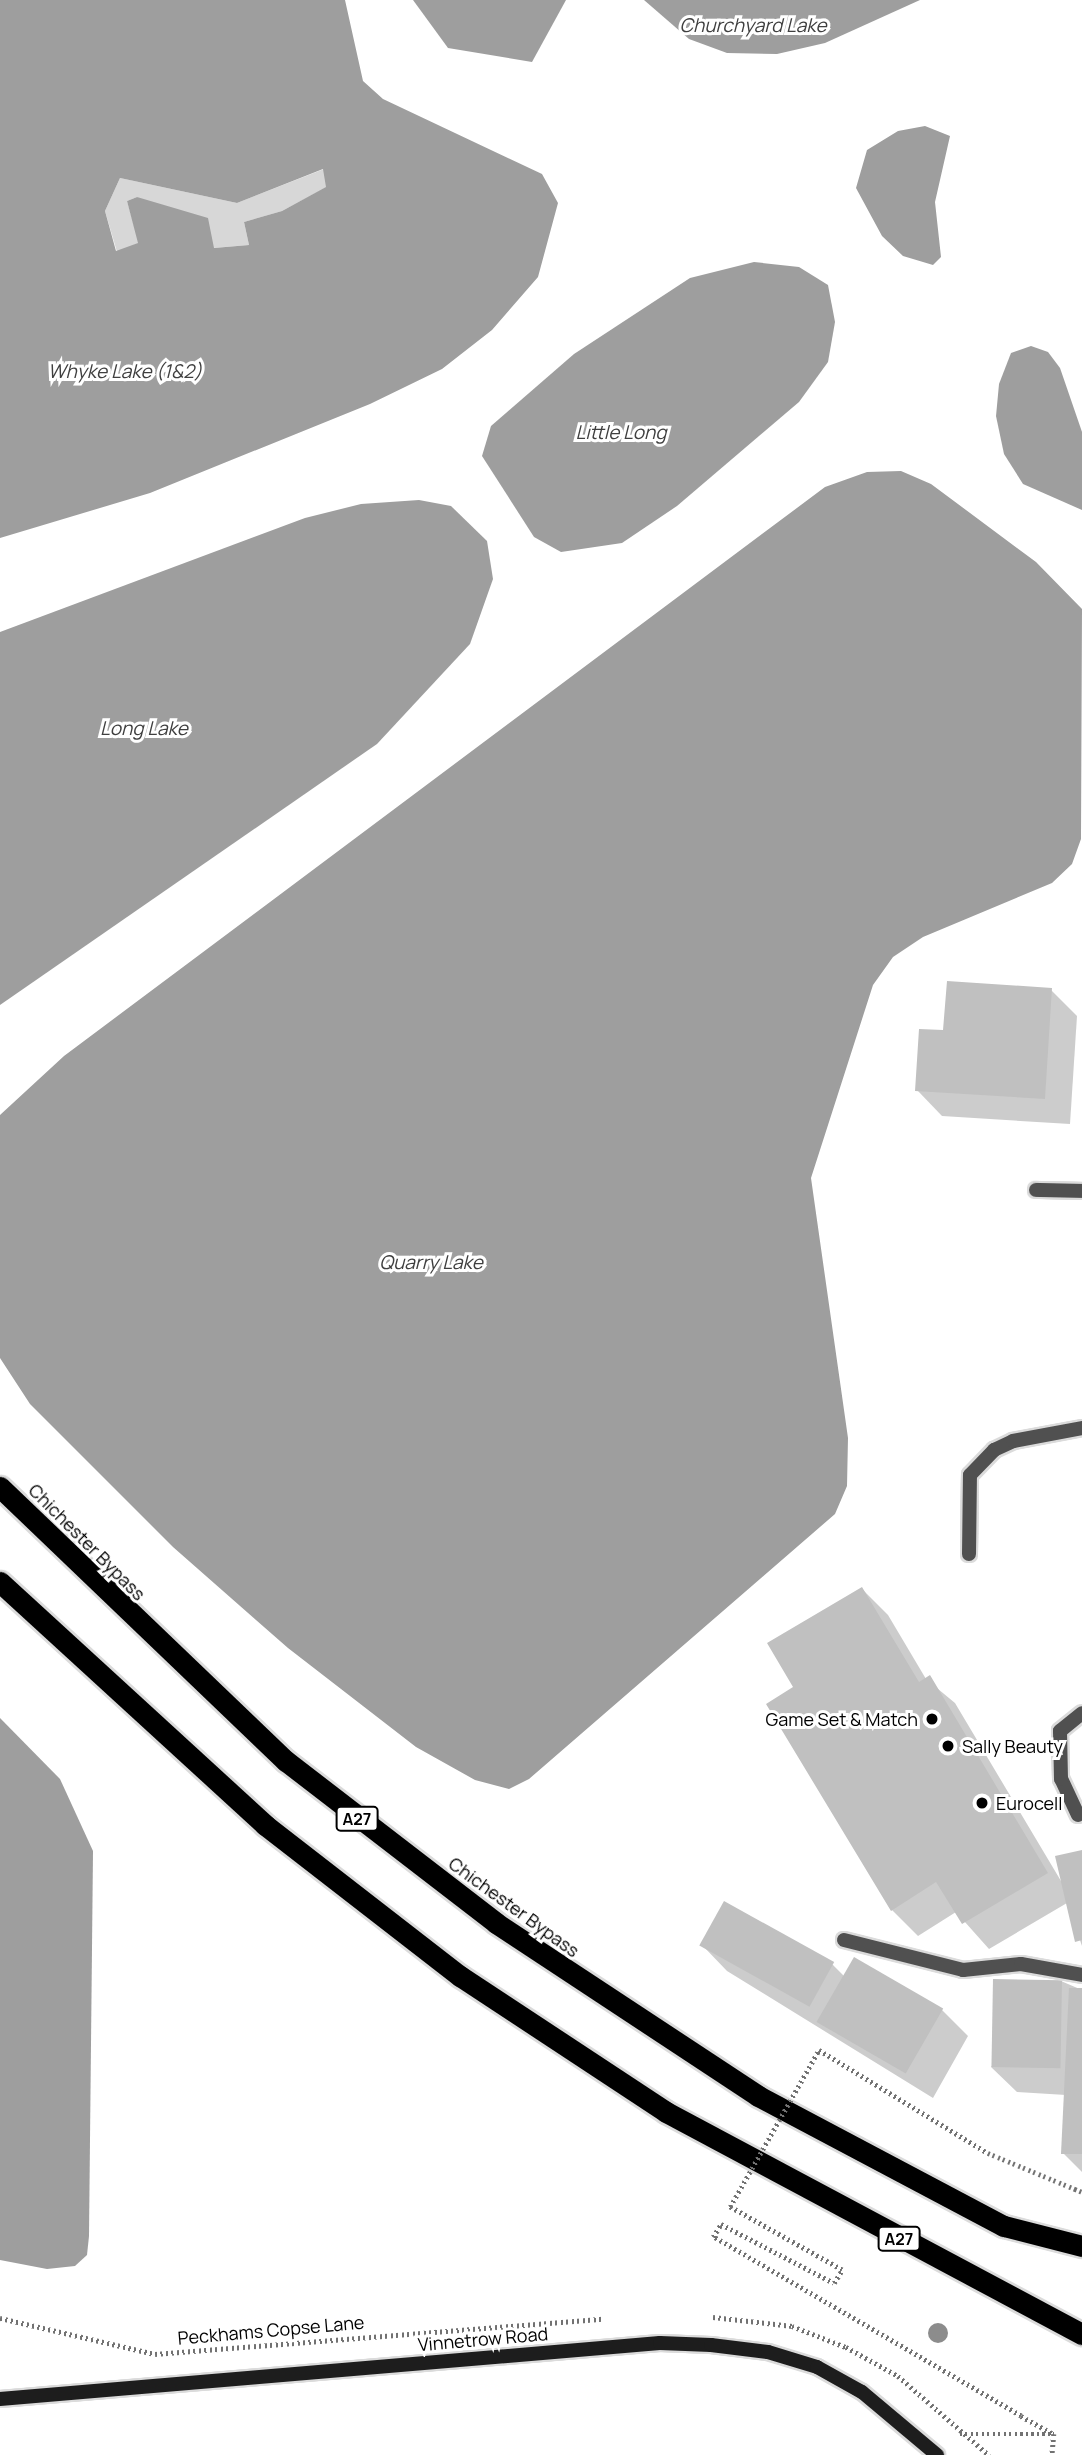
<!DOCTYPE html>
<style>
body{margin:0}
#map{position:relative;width:1082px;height:2455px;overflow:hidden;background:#fff;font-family:Manrope,sans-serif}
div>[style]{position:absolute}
.green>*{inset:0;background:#d7d7d7}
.water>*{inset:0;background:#9e9e9e}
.shadow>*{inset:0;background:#0003}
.building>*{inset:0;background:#c0c0c0;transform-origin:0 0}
.path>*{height:4.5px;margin-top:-2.25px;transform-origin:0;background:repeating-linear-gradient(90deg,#727272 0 2px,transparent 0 5.5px)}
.roads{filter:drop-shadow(2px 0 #dbdbdb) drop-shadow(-2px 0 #dbdbdb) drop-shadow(0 2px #dbdbdb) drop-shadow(0 -2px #dbdbdb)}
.lane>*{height:14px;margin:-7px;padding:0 7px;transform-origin:7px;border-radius:7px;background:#505050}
.secondary>*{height:14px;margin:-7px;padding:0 7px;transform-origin:7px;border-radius:7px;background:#1d1d1d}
.highway>*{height:21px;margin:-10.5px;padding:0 10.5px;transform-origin:10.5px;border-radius:10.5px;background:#000}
.path-bridge>*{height:4.5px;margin-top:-2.25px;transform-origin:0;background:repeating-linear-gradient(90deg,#727272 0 2px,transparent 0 5.5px)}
.trees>*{width:20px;height:20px;margin:-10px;border-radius:50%;background:#8c8c8c}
.dots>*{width:19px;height:19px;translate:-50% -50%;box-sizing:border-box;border:4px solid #fff;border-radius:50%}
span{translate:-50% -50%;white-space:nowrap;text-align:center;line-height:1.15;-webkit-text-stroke:6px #fff;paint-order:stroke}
.shield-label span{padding:2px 5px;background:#fff;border:2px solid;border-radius:5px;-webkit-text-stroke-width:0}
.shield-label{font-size:16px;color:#000;font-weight:700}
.street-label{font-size:18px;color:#000}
.poi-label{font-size:18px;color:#000}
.right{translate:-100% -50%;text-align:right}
.left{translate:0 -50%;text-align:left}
.water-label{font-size:19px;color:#3f3f3f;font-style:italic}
</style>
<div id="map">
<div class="green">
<div style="clip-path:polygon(324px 169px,327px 187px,282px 211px,244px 222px,249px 245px,213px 248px,137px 197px,127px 201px,139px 243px,117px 252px,105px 211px,120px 178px,237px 203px)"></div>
</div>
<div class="water">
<div style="clip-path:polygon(evenodd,0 0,345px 0,363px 81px,383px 99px,542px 174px,558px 203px,538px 277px,492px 330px,442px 369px,370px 404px,150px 493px,0 538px,0 0,323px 169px,326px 187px,282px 211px,244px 222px,249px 245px,214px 248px,208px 218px,137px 197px,127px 201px,138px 243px,116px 251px,105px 211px,120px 178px,237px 203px,323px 169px)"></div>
<div style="clip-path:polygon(413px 0,566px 0,532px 62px,448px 48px)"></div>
<div style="clip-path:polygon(644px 0,920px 0,825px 43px,777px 54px,727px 53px,689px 39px)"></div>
<div style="clip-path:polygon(925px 126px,950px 136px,935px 202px,941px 257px,933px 265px,903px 256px,882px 236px,856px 188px,867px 150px,898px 131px)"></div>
<div style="clip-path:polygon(754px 262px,799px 267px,828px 285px,835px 322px,828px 362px,799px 402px,677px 506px,622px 543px,561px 552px,534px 537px,482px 456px,491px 426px,574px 354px,690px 278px)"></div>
<div style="clip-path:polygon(1031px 346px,1048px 352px,1060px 368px,1082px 432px,1082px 510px,1023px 484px,1004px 454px,996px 416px,999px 384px,1011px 353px)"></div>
<div style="clip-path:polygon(901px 471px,931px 484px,1036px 562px,1082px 609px,1081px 839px,1072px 864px,1052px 883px,923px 937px,893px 957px,873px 985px,811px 1178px,848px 1438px,847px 1486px,835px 1514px,529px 1779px,509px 1789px,475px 1780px,416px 1747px,288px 1648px,173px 1547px,30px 1404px,0 1358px,0 1115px,64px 1056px,825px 487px,867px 472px)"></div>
<div style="clip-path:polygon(419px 500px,451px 506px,487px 541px,493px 579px,470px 644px,377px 744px,0 1005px,0 632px,305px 518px,361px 504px)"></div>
<div style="clip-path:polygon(0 1718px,60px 1779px,93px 1851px,89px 2236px,87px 2255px,75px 2266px,47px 2269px,0 2260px)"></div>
</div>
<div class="shadow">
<div style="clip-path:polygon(1051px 990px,1077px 1016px,1070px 1124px,942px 1116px,917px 1090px,944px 1032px)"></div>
<div style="clip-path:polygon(862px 1589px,888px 1615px,926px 1679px,955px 1703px,1061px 1881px,1082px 1852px,1082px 1946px,1067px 1903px,989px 1949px,956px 1912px,918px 1936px,892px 1910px,769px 1704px,795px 1688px)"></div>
<div style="clip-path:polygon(702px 1945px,833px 1965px,845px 1977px,855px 1960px,942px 2010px,968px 2036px,933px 2098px,727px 1971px)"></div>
<div style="clip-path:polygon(1061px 1981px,1082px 1990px,1082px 2172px,1063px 2153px,1066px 2095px,1017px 2092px,991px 2067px)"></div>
</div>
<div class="building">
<div style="clip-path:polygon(947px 981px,1052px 988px,1045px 1099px,915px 1091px,919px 1029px,943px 1030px)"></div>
<div style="clip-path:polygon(862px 1587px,919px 1682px,930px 1675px,1048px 1873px,962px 1924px,936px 1882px,891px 1911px,766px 1704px,793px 1687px,767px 1643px)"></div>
<div style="clip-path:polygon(1082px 1850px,1082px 1940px,1075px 1942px,1055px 1856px)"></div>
<div style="left:724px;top:1901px;width:126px;height:51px;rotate:29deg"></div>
<div style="left:854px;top:1957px;width:103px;height:75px;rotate:30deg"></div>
<div style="left:993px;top:1979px;width:69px;height:88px;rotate:1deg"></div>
<div style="clip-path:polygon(1069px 1988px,1082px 1988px,1082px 2154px,1061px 2154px)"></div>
</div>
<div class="path">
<div style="left:713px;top:2317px;width:80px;rotate:6.5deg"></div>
<div style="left:792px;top:2326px;width:58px;rotate:21.3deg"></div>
<div style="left:846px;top:2347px;width:60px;rotate:29.1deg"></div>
<div style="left:898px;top:2376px;width:121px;rotate:41deg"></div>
<div style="left:0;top:2318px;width:159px;rotate:13.1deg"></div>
<div style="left:155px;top:2354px;width:449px;rotate:-4.5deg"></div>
<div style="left:1021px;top:2416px;width:38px;rotate:29deg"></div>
<div style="left:1054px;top:2434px;width:21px;rotate:95deg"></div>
<div style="left:960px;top:2434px;width:94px"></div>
</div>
<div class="roads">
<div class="lane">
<div style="left:1036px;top:1190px;width:46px;rotate:1.2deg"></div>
<div style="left:969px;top:1554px;width:79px;rotate:-89.3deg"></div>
<div style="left:970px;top:1475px;width:35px;rotate:-46deg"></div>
<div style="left:994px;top:1450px;width:21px;rotate:-25deg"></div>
<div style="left:1013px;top:1441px;width:70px;rotate:-10.7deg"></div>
<div style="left:1078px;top:1815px;width:40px;rotate:-115deg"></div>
<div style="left:1061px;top:1779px;width:48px;rotate:-91.2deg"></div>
<div style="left:1060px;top:1731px;width:28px;rotate:-39deg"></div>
<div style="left:844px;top:1940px;width:123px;rotate:14.1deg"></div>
<div style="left:963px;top:1970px;width:58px;rotate:-5.9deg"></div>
<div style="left:1021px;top:1964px;width:62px;rotate:10.2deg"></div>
</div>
<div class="secondary">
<div style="left:0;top:2399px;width:662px;rotate:-4.85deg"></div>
<div style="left:660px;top:2343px;width:51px;rotate:2.2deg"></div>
<div style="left:711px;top:2345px;width:57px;rotate:7deg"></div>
<div style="left:768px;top:2352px;width:51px;rotate:17deg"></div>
<div style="left:817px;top:2367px;width:51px;rotate:29.1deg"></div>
<div style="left:862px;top:2392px;width:98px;rotate:40deg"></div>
</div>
<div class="highway">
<div style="left:0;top:1487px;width:396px;rotate:43.8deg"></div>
<div style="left:286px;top:1761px;width:265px;rotate:37.6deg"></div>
<div style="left:496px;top:1923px;width:314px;rotate:33.4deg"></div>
<div style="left:758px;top:2096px;width:278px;rotate:27.9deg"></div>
<div style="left:1004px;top:2226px;width:81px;rotate:14.4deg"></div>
<div style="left:0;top:1582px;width:360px;rotate:42.5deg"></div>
<div style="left:265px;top:1825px;width:247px;rotate:37.8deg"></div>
<div style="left:460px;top:1976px;width:247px;rotate:33.4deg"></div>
<div style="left:666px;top:2112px;width:472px;rotate:28.1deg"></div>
</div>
</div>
<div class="path-bridge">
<div style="left:1021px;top:2416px;width:356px;rotate:-149.8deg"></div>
<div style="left:713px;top:2237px;width:15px;rotate:-58deg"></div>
<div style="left:721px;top:2224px;width:127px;rotate:27.6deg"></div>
<div style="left:834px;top:2283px;width:15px;rotate:-58deg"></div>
<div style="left:842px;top:2270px;width:129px;rotate:-150.6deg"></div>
<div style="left:730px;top:2207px;width:180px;rotate:-60.5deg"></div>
<div style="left:819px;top:2050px;width:198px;rotate:31.4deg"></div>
<div style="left:988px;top:2153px;width:102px;rotate:22.5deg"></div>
</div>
<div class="trees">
<div style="left:938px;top:2333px"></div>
</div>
<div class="dots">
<div style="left:932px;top:1719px;background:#000"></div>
<div style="left:948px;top:1746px;background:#000"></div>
<div style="left:982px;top:1803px;background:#000"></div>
</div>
<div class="shield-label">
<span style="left:357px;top:1819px">A27</span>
<span style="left:899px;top:2239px">A27</span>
</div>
<div class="street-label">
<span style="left:87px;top:1542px;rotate:45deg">Chichester Bypass</span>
<span style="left:514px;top:1907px;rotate:36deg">Chichester Bypass</span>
<span style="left:271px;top:2330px;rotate:-5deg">Peckhams Copse Lane</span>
<span style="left:483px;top:2339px;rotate:-5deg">Vinnetrow Road</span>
</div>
<div class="poi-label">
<span class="right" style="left:918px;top:1719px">Game Set &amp; Match</span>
<span class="left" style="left:962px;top:1746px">Sally Beauty</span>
<span class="left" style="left:996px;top:1803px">Eurocell</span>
</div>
<div class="water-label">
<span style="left:753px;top:26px">Churchyard Lake</span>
<span style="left:125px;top:372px">Whyke Lake (1&amp;2)</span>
<span style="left:621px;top:433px">Little Long</span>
<span style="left:144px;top:729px">Long Lake</span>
<span style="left:431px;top:1263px">Quarry Lake</span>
</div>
</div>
